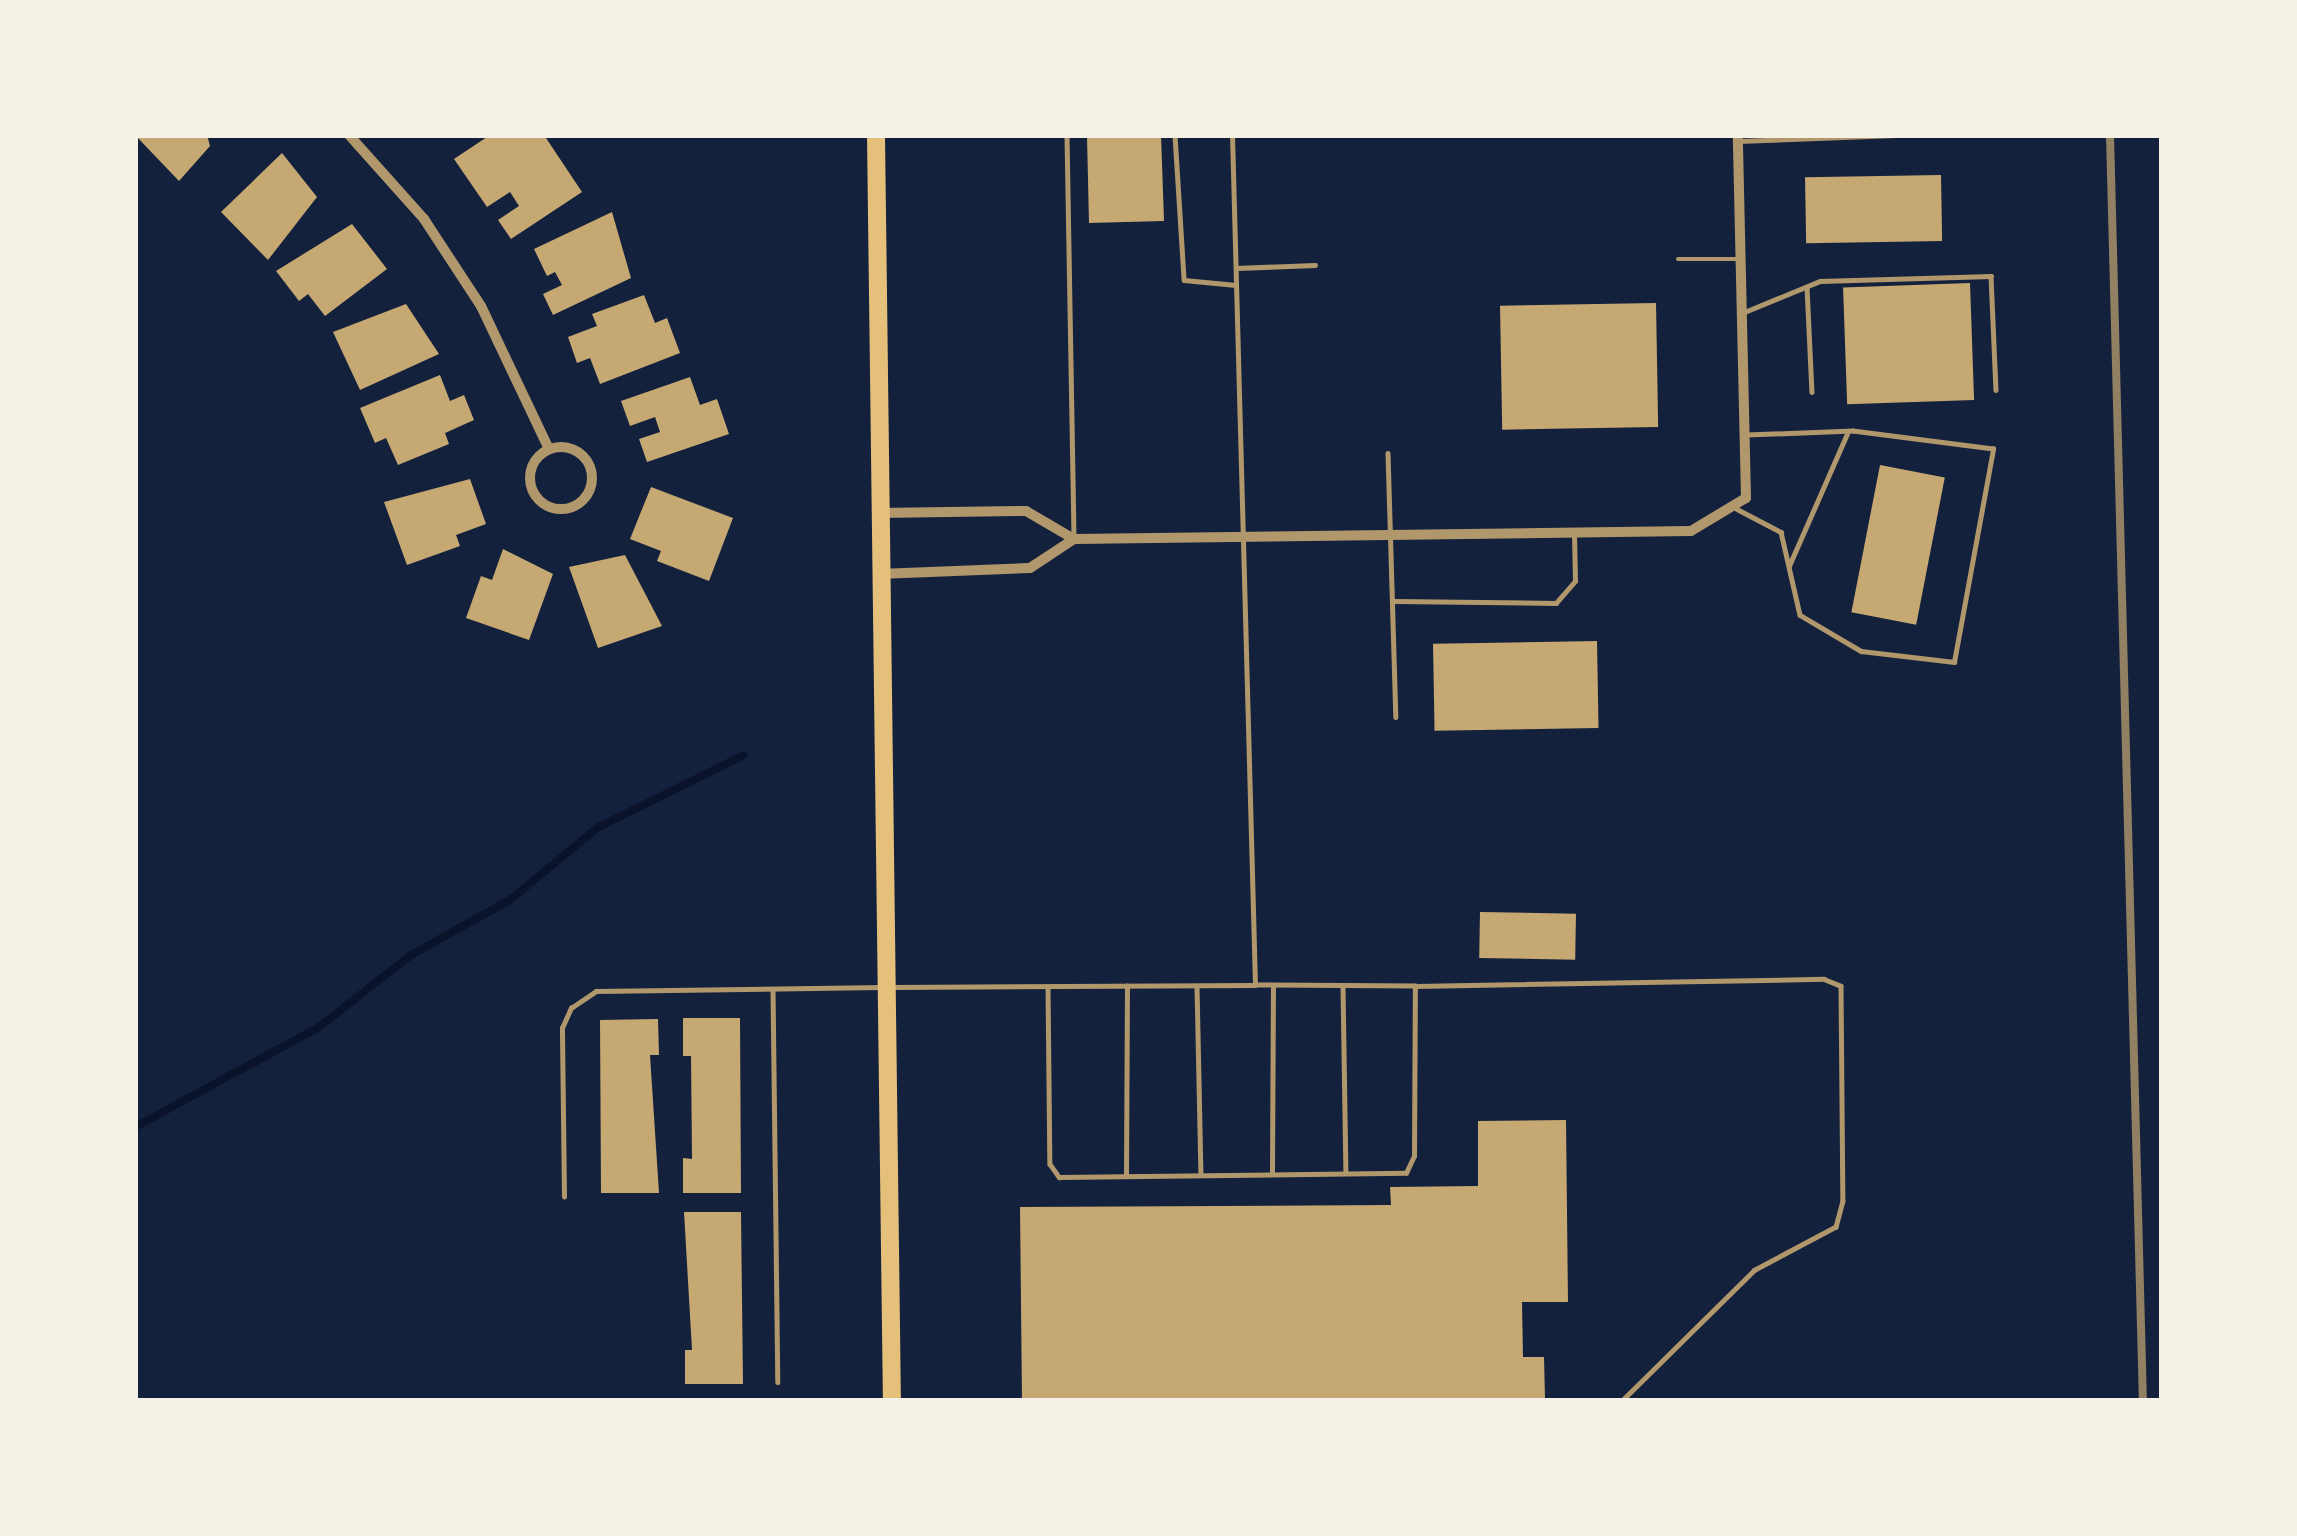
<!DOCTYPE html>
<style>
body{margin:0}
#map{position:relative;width:2297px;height:1536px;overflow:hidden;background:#14213d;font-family:"Source Sans 3",sans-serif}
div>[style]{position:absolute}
.stream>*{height:8px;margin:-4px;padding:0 4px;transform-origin:4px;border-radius:4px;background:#0b132b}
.building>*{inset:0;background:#c6a872;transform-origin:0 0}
.service>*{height:4.5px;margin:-2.25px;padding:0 2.25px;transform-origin:2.25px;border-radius:2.25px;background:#b1986c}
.minor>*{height:10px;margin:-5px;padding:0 5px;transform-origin:5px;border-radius:5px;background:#b1986c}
.minor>.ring{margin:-5px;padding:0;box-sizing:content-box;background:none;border:10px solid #b1986c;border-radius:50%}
.trunk>*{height:18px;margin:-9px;padding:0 9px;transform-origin:9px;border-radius:9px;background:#e5c07b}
.rail>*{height:8px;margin:-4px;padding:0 4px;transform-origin:4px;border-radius:4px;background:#918062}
span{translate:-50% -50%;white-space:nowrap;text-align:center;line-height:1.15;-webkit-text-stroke:12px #f6f1e7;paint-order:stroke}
.frame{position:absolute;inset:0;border:138px solid #f6f1e7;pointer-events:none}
</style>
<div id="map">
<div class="stream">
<div style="left:135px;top:1127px;width:209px;rotate:-28.5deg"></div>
<div style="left:319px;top:1027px;width:117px;rotate:-38deg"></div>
<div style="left:411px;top:955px;width:113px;rotate:-29.1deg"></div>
<div style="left:510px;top:900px;width:113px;rotate:-39.6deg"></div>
<div style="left:597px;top:828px;width:164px;rotate:-26.4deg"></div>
</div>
<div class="building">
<div style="clip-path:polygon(135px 135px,207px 135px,210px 146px,179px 181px)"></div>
<div style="clip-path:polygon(490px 135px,544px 135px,582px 192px,511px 239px,498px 220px,519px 206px,510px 192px,487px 207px,454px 159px)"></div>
<div style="clip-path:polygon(1126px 135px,1161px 135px,1164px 221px,1089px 223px,1087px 136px)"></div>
<div style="clip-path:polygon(282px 153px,317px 197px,268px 260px,221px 212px)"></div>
<div style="left:1941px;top:175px;width:66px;height:136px;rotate:89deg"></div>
<div style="clip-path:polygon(612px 212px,631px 278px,553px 315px,543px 294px,562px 285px,555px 272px,547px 276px,534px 249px)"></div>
<div style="clip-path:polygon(352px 224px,387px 269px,325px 316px,308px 294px,299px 301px,276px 271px)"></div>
<div style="left:1970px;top:283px;width:117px;height:127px;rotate:88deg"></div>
<div style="clip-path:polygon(644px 295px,655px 323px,667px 318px,680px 353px,600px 384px,590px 358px,577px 363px,568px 337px,597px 326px,592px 314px)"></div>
<div style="left:1656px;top:303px;width:124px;height:156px;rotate:89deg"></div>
<div style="clip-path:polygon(406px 304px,439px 354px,360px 390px,333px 332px)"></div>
<div style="clip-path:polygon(440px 375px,450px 401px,464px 395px,474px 420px,445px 433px,449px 444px,398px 465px,386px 438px,375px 443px,360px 408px)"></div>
<div style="clip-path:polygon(690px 377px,700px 405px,717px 399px,729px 434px,647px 462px,639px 439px,660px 432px,655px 417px,630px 426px,621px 401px)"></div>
<div style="left:1880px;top:465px;width:66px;height:150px;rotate:11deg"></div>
<div style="clip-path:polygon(470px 479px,486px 524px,456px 535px,460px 546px,407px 565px,384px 502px)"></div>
<div style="clip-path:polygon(651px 487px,733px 518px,709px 581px,657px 561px,661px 551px,630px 539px)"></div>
<div style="clip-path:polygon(503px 549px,553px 574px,529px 640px,466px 618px,481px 576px,492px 580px)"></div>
<div style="clip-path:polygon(625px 555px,662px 626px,598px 648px,569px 567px)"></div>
<div style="left:1597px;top:641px;width:87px;height:164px;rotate:89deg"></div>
<div style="left:1480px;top:912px;width:96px;height:46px;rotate:1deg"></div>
<div style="clip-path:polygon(683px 1018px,740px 1018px,741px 1193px,683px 1193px,683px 1158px,692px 1159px,691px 1056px,683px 1056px)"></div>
<div style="clip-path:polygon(658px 1019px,659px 1055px,650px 1055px,659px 1193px,601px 1193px,600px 1020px)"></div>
<div style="clip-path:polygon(1566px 1120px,1568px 1302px,1522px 1302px,1523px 1357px,1544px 1357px,1545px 1398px,1022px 1401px,1020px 1207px,1391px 1205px,1390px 1187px,1478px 1186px,1478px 1121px)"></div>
<div style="clip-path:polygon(684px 1212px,741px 1212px,743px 1384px,685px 1384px,685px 1350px,692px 1350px)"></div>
</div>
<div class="service">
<div style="left:1067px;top:135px;width:399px;rotate:89deg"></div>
<div style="left:1175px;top:135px;width:145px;rotate:86.4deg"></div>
<div style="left:1184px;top:280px;width:52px;rotate:5.5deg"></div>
<div style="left:1738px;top:141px;width:158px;rotate:-2.2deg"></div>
<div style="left:1678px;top:259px;width:60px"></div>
<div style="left:1236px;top:268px;width:79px;rotate:-2.2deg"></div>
<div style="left:1807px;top:287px;width:105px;rotate:87.3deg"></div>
<div style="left:1742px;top:313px;width:84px;rotate:-22.3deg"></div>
<div style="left:1820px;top:281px;width:171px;rotate:-1.7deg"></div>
<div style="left:1991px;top:276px;width:114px;rotate:87.5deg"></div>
<div style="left:1388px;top:453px;width:264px;rotate:88.3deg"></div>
<div style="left:1737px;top:509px;width:50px;rotate:27.6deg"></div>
<div style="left:1781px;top:532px;width:85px;rotate:77.1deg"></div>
<div style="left:1800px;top:615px;width:71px;rotate:30.5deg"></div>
<div style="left:1861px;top:651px;width:94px;rotate:6.7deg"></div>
<div style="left:1954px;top:662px;width:217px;rotate:-79.6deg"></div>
<div style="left:1993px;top:449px;width:141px;rotate:-172.7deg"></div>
<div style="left:1853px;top:431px;width:106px;rotate:177.8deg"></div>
<div style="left:1789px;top:566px;width:144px;rotate:-66.3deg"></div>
<div style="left:1394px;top:601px;width:162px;rotate:0.7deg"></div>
<div style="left:1556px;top:603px;width:29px;rotate:-49deg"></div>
<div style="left:1575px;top:581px;width:47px;rotate:-91.2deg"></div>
<div style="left:1048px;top:986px;width:178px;rotate:89.4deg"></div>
<div style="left:1050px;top:1164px;width:16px;rotate:55deg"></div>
<div style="left:1059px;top:1177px;width:347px;rotate:-0.7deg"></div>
<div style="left:1406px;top:1173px;width:19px;rotate:-65deg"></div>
<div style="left:1414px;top:1156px;width:170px;rotate:-89.7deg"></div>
<div style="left:1415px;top:986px;width:158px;rotate:-179.6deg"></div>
<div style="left:1197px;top:986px;width:189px;rotate:88.8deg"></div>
<div style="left:1343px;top:986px;width:186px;rotate:89.1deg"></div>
<div style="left:1415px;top:986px;width:409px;rotate:-1deg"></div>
<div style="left:1824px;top:979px;width:18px;rotate:22deg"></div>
<div style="left:1841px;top:986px;width:215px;rotate:89.5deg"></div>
<div style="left:1843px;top:1201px;width:27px;rotate:105deg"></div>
<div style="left:1836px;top:1227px;width:92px;rotate:152deg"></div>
<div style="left:1755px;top:1270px;width:187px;rotate:135.4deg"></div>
<div style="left:893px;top:987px;width:362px;rotate:-0.3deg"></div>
<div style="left:1255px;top:985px;width:850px;rotate:-91.55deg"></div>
<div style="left:773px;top:989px;width:393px;rotate:89.3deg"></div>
<div style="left:1272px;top:1172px;width:186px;rotate:-89.7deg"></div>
<div style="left:1126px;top:1176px;width:190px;rotate:-89.7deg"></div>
<div style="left:564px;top:1197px;width:169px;rotate:-90.7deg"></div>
<div style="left:562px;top:1028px;width:22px;rotate:-66deg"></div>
<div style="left:571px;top:1008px;width:30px;rotate:-34deg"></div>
<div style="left:596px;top:991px;width:286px;rotate:-0.8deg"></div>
</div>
<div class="minor">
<div style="left:349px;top:135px;width:113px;rotate:48.2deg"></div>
<div style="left:424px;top:219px;width:104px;rotate:56.8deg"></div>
<div style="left:481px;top:306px;width:158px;rotate:64.6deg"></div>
<div class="ring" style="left:530px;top:447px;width:52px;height:52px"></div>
<div style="left:878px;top:513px;width:148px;rotate:-0.8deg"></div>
<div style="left:1026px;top:511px;width:56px;rotate:30.3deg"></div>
<div style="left:1074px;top:539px;width:617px;rotate:-0.74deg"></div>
<div style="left:1691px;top:531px;width:64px;rotate:-31deg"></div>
<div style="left:1746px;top:498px;width:363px;rotate:-91.3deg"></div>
<div style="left:879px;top:574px;width:151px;rotate:-2.3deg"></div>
<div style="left:1030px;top:568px;width:53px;rotate:-33.4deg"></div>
</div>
<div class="trunk">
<div style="left:876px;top:135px;width:1266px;rotate:89.28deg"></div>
</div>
<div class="rail">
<div style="left:2110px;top:135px;width:1266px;rotate:88.51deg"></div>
</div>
<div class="frame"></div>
</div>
